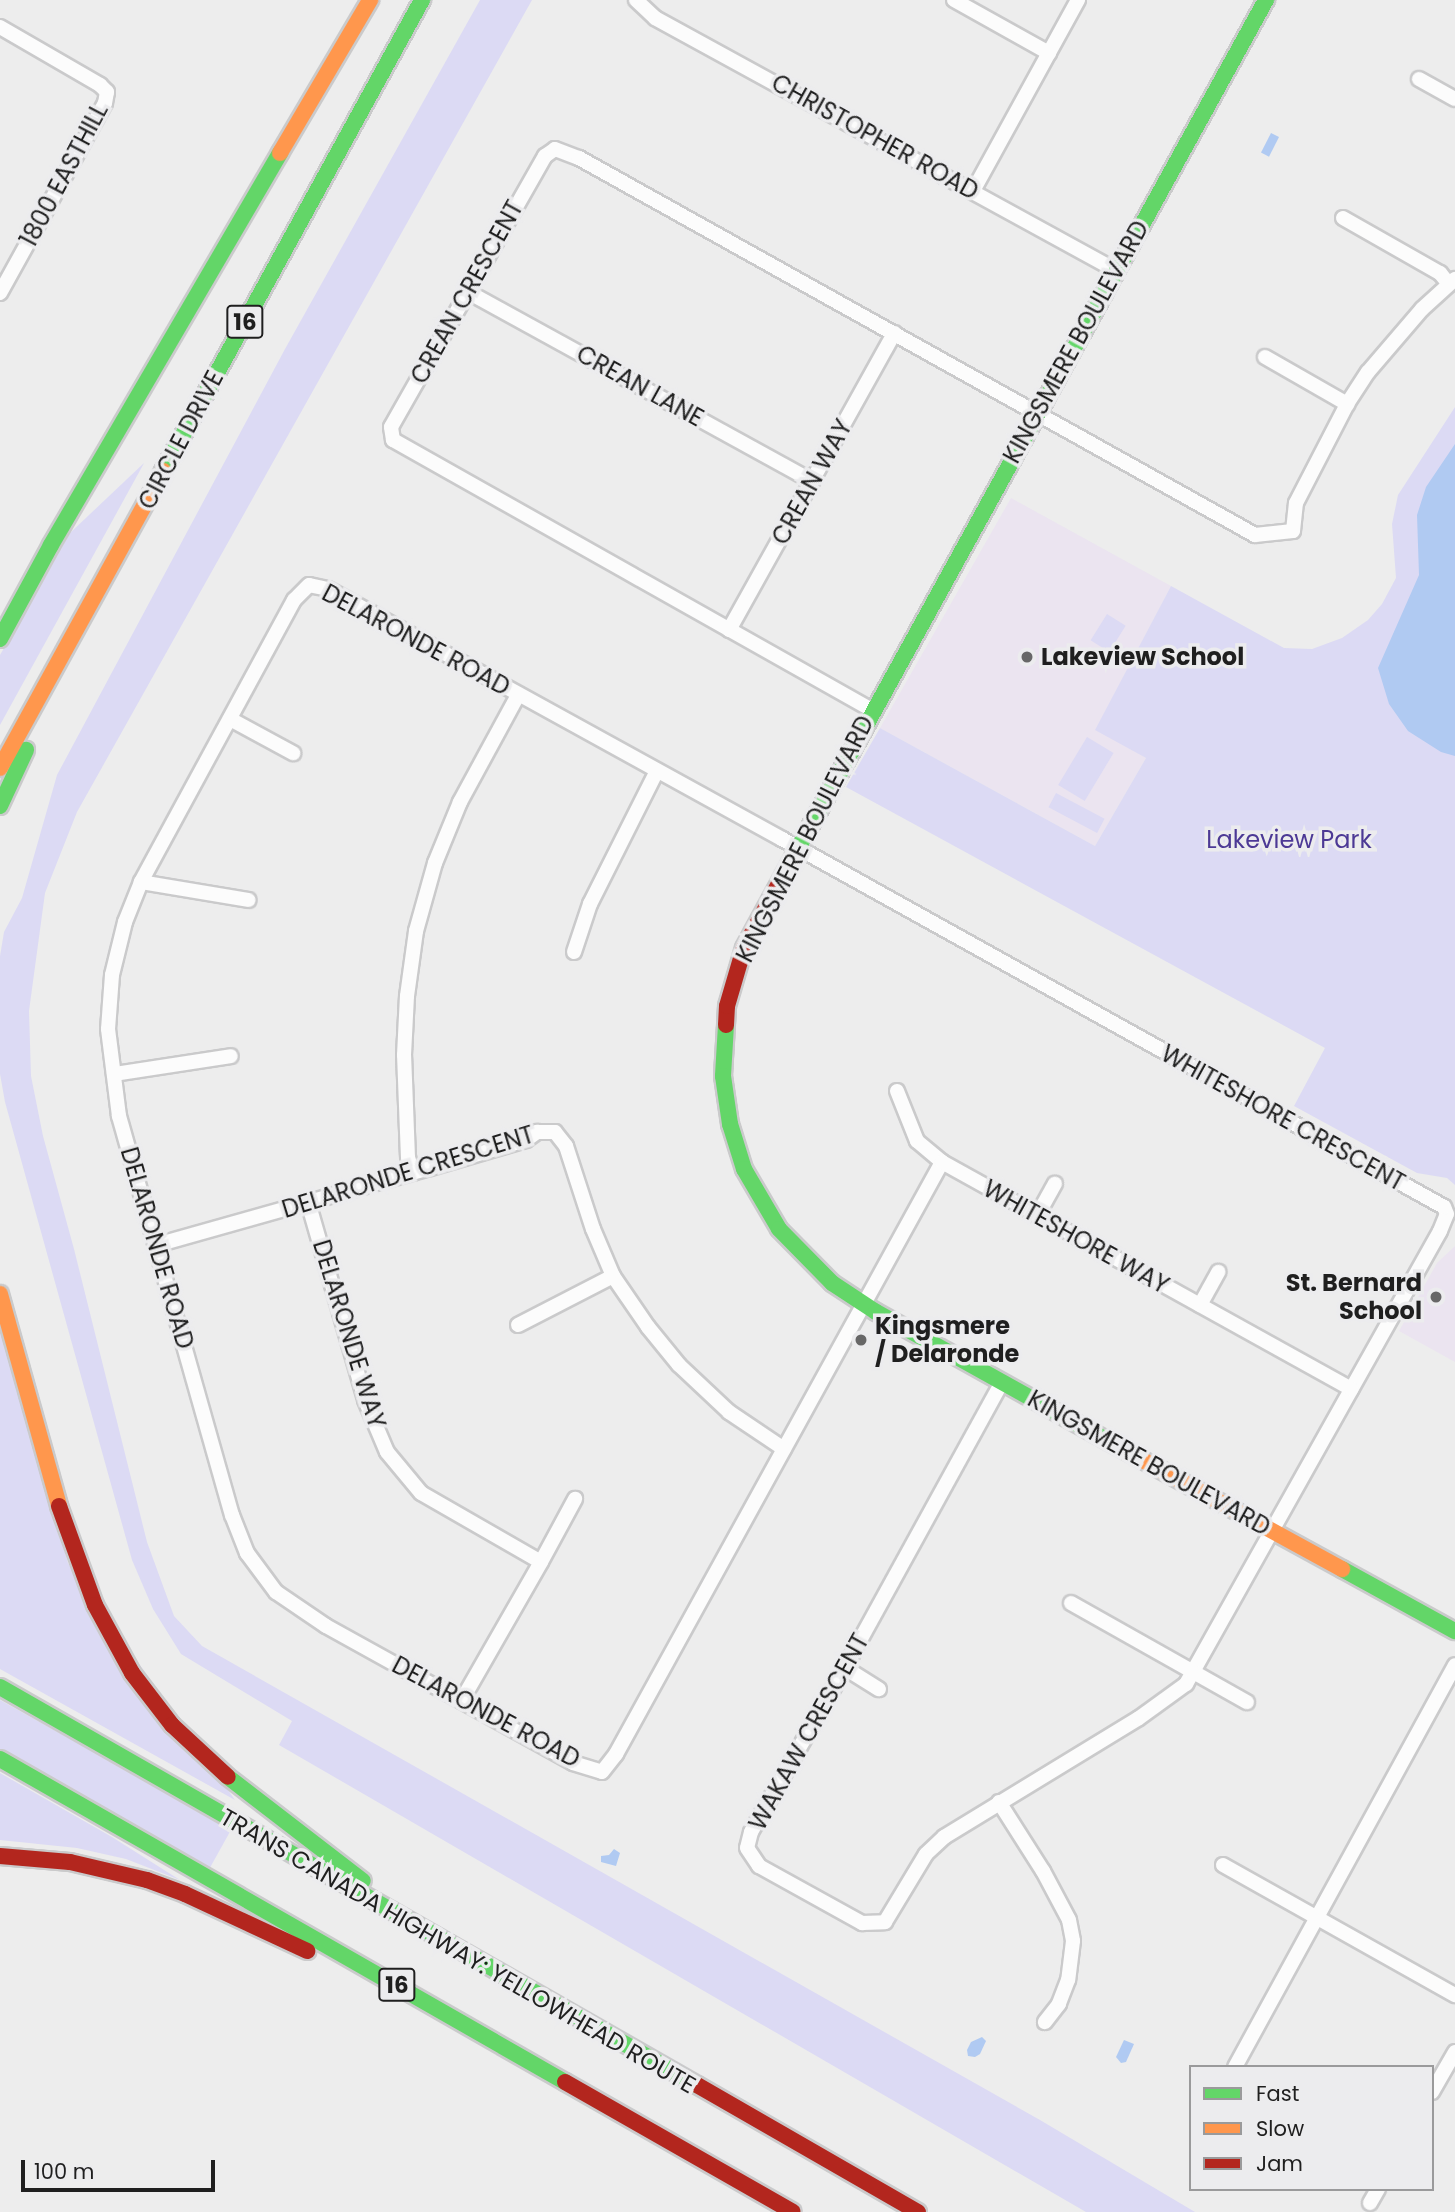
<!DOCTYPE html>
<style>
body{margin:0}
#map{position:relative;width:1455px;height:2212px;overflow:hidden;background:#ededed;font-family:Poppins,sans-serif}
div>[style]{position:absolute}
.education>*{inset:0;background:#ebe4f0}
.green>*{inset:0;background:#dcdaf4;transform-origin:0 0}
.water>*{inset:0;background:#b0caf2;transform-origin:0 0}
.roads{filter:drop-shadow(2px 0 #cacacb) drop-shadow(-2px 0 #cacacb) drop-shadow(0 2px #cacacb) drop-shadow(0 -2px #cacacb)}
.street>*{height:14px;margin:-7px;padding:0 7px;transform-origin:7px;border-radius:7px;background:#fcfcfc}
.fast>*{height:16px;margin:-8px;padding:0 8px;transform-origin:8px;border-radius:8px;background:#63d668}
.slow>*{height:16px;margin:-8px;padding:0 8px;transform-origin:8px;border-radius:8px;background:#ff974d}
.jam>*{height:16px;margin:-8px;padding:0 8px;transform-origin:8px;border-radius:8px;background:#b3261e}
.dots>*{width:19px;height:19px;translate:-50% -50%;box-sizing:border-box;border:4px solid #ececee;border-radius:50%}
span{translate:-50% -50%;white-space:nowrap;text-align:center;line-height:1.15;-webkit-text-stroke:7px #ececee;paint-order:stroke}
.shield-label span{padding:2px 5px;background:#ececee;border:2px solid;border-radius:5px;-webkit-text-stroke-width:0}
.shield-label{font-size:23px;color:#1f1f1f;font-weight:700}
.street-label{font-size:24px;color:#1f1f1f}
.poi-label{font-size:24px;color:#1f1f1f;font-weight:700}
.left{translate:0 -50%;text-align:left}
.right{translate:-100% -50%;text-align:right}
.park-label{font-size:24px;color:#4c3995}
.legend{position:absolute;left:1189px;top:2065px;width:245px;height:126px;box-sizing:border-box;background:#ececee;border:2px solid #9a9a9b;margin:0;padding:9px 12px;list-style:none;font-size:21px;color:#1f1f1f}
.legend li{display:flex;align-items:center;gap:14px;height:35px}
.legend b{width:35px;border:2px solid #9a9a9b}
.scale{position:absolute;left:21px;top:2160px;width:194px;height:32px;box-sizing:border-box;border:4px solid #1f1f1f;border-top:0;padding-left:9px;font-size:21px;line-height:24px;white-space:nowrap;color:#1f1f1f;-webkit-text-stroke:5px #ececee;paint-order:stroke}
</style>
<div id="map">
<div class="education">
<div style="clip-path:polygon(1011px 498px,1171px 586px,1096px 729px,1146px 758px,1095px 846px,880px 728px)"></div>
<div style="clip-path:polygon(1455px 1246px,1455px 1362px,1399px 1331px,1437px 1263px)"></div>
</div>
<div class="green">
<div style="clip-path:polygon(480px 0,532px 0,77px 812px,45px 893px,29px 1011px,31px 1076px,43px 1136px,74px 1249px,147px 1542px,174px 1616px,202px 1646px,1040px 2120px,1195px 2212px,1086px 2212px,279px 1745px,292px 1721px,181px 1654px,153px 1609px,132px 1560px,5px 1102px,0 1074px,0 956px,4px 932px,22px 898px,57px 775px,285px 349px)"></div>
<div style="clip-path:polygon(1455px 407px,1455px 1185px,1447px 1178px,1417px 1173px,1294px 1106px,1325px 1048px,846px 787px,880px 728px,1095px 846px,1146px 758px,1095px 730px,1171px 586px,1284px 648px,1312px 649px,1342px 638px,1368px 620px,1382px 604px,1396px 578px,1392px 524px,1398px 495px)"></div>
<div style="clip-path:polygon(144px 463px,143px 465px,0 725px,0 655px,70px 533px)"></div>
<div style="left:1107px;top:614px;width:22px;height:31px;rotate:32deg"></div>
<div style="left:1087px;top:737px;width:31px;height:56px;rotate:31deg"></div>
<div style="left:1056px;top:793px;width:55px;height:16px;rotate:28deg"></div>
<div style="clip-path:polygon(0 1325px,68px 1563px,235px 1800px,0 1669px)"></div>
<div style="left:0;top:1700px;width:265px;height:45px;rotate:29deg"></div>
<div style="clip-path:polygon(0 1773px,112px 1837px,180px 1880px,126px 1859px,77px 1848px,0 1840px)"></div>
</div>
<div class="water">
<div style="left:1271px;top:133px;width:9px;height:22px;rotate:27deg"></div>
<div style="clip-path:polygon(1455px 444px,1455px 756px,1441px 752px,1408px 731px,1389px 704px,1378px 668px,1419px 575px,1417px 515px,1426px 487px)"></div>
<div style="clip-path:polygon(614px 1849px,620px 1853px,616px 1866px,601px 1862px,601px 1856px,609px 1855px)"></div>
<div style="clip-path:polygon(982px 2037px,986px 2041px,980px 2054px,975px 2057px,968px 2056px,967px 2050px,971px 2042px)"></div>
<div style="clip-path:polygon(1124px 2040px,1134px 2044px,1126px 2062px,1121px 2063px,1116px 2057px)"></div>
</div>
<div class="roads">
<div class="street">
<div style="left:636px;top:0;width:26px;rotate:43deg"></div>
<div style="left:655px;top:18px;width:527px;rotate:28.71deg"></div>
<div style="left:954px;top:0;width:109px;rotate:29.2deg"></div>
<div style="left:0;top:27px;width:116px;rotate:30.1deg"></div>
<div style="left:100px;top:85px;width:10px;rotate:45deg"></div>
<div style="left:107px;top:92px;width:11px;rotate:100deg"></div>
<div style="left:105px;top:103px;width:217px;rotate:118.9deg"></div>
<div style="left:1419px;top:79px;width:41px;rotate:29.1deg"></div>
<div style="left:973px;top:191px;width:218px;rotate:-61.2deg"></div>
<div style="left:1343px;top:218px;width:112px;rotate:29.6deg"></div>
<div style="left:1440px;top:273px;width:14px;rotate:51deg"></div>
<div style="left:468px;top:292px;width:393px;rotate:28.8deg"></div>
<div style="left:1265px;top:357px;width:95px;rotate:29.8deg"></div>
<div style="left:729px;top:630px;width:340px;rotate:-60.9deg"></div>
<div style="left:872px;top:710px;width:550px;rotate:-150.59deg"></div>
<div style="left:393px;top:440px;width:13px;rotate:-99deg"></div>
<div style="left:391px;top:427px;width:312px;rotate:-60.4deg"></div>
<div style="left:545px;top:156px;width:12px;rotate:-35deg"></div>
<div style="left:555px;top:149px;width:26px;rotate:21deg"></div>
<div style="left:579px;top:158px;width:774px;rotate:29.15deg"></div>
<div style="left:1255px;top:535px;width:38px;rotate:-6deg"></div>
<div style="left:1293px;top:531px;width:28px;rotate:-84deg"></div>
<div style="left:1296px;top:503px;width:111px;rotate:-62.7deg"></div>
<div style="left:1347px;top:404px;width:38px;rotate:-57deg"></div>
<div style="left:1368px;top:372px;width:83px;rotate:-49.4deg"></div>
<div style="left:1422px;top:309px;width:45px;rotate:-42.3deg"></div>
<div style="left:230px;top:719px;width:72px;rotate:28.4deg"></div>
<div style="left:141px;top:882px;width:109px;rotate:9.5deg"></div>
<div style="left:574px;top:952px;width:51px;rotate:-71.6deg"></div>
<div style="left:590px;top:904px;width:149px;rotate:-63.3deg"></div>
<div style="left:114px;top:1074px;width:118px;rotate:-8.7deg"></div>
<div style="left:897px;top:1091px;width:54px;rotate:68.2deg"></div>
<div style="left:917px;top:1141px;width:33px;rotate:40deg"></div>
<div style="left:413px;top:1173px;width:16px;rotate:-108deg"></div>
<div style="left:408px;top:1158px;width:103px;rotate:-92.2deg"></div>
<div style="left:404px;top:1055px;width:59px;rotate:-87.1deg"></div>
<div style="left:407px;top:996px;width:66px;rotate:-82.1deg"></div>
<div style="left:416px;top:931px;width:71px;rotate:-74.4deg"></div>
<div style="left:435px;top:863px;width:66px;rotate:-67.7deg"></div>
<div style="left:460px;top:802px;width:122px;rotate:-61.5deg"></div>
<div style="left:308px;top:1202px;width:206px;rotate:73.9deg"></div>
<div style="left:365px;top:1400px;width:56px;rotate:67.1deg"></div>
<div style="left:387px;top:1452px;width:53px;rotate:50.3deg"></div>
<div style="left:421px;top:1493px;width:138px;rotate:29.9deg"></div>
<div style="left:541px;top:1562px;width:159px;rotate:119.8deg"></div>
<div style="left:1037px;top:1216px;width:37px;rotate:-61deg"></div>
<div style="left:156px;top:1245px;width:281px;rotate:-15.7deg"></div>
<div style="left:427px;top:1169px;width:103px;rotate:-16.3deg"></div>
<div style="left:526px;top:1140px;width:14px;rotate:-36deg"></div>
<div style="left:537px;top:1132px;width:18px"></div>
<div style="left:555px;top:1132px;width:18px;rotate:52deg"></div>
<div style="left:566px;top:1146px;width:87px;rotate:72deg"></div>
<div style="left:593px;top:1229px;width:51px;rotate:66.9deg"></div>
<div style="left:613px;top:1276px;width:62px;rotate:55.5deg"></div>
<div style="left:648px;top:1327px;width:49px;rotate:50.8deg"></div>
<div style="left:679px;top:1365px;width:69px;rotate:43.2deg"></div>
<div style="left:729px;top:1412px;width:66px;rotate:33.9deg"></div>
<div style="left:1200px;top:1305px;width:38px;rotate:-61deg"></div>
<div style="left:518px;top:1325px;width:107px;rotate:-27.3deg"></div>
<div style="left:1002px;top:1382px;width:326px;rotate:118.8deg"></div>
<div style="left:845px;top:1668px;width:189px;rotate:119.8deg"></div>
<div style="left:751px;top:1832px;width:16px;rotate:104deg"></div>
<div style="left:747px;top:1848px;width:22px;rotate:56deg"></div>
<div style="left:759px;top:1866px;width:118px;rotate:29deg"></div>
<div style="left:862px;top:1923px;width:23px;rotate:-2deg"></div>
<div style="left:885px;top:1922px;width:79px;rotate:-58.9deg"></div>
<div style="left:926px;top:1854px;width:25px;rotate:-43deg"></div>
<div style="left:944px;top:1837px;width:228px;rotate:-31.4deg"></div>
<div style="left:1139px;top:1718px;width:58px;rotate:-35.9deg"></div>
<div style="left:1186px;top:1684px;width:519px;rotate:-60.72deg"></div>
<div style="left:1440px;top:1231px;width:18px;rotate:-68deg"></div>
<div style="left:1447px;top:1214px;width:8px;rotate:-113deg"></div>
<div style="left:1444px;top:1207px;width:757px;rotate:-150.93deg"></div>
<div style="left:782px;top:839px;width:518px;rotate:-151.16deg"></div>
<div style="left:328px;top:589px;width:19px;rotate:-168deg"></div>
<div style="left:309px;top:585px;width:21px;rotate:135deg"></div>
<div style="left:294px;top:600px;width:321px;rotate:118.5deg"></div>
<div style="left:141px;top:882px;width:43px;rotate:111.8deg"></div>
<div style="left:125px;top:922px;width:55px;rotate:103.8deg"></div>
<div style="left:112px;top:975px;width:54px;rotate:94.2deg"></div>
<div style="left:108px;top:1029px;width:88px;rotate:82.8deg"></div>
<div style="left:119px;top:1116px;width:415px;rotate:74.2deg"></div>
<div style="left:232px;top:1515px;width:41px;rotate:68.5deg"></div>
<div style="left:247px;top:1553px;width:49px;rotate:53.4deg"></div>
<div style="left:276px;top:1592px;width:60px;rotate:34.2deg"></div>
<div style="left:326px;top:1626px;width:282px;rotate:29deg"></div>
<div style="left:573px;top:1763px;width:30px;rotate:17deg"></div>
<div style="left:602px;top:1772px;width:23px;rotate:-52deg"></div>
<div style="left:616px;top:1754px;width:676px;rotate:-61.16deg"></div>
<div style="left:942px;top:1162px;width:468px;rotate:29deg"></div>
<div style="left:541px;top:1562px;width:72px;rotate:-61.6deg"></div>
<div style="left:1071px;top:1603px;width:202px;rotate:29.4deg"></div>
<div style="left:845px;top:1668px;width:40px;rotate:32deg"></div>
<div style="left:999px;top:1802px;width:82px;rotate:57.5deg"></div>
<div style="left:1043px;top:1871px;width:55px;rotate:62deg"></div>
<div style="left:1069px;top:1920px;width:21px;rotate:79deg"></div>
<div style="left:1073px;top:1941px;width:39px;rotate:97deg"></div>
<div style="left:1068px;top:1980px;width:26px;rotate:111deg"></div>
<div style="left:1059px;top:2004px;width:23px;rotate:128deg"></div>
<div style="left:1223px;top:1865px;width:266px;rotate:29.3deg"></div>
<div style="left:1235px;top:2067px;width:458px;rotate:-61.3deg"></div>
<div style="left:1432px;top:2092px;width:46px;rotate:-60.1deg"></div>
<div style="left:1370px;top:2203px;width:16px;rotate:-60deg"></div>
</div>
<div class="fast">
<div style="left:163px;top:471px;width:538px;rotate:-61.19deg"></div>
<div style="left:0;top:639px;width:107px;rotate:-61.5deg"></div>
<div style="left:51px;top:545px;width:454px;rotate:-59.7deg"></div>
<div style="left:0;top:806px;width:62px;rotate:-65.1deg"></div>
<div style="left:794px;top:856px;width:978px;rotate:-61.13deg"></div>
<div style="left:726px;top:1025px;width:51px;rotate:93.4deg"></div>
<div style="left:723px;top:1076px;width:49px;rotate:81.7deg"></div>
<div style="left:730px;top:1124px;width:47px;rotate:72.7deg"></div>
<div style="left:744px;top:1169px;width:69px;rotate:59.7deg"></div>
<div style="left:779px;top:1229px;width:76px;rotate:45.5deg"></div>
<div style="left:832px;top:1283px;width:53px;rotate:33.4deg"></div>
<div style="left:876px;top:1312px;width:265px;rotate:29.1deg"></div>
<div style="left:1342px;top:1569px;width:129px;rotate:28.8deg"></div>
<div style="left:0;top:1687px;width:803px;rotate:29.73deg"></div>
<div style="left:0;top:1759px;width:651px;rotate:29.76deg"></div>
<div style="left:228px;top:1777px;width:170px;rotate:37.6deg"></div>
</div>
<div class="slow">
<div style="left:280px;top:153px;width:178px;rotate:-59.5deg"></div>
<div style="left:0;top:768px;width:339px;rotate:-61.2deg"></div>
<div style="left:0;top:1294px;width:220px;rotate:74.4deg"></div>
<div style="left:1108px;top:1441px;width:267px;rotate:28.7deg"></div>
</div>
<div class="jam">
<div style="left:726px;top:1025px;width:19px;rotate:-87deg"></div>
<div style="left:727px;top:1006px;width:60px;rotate:-73.7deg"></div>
<div style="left:744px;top:948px;width:105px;rotate:-61.5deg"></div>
<div style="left:59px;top:1506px;width:105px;rotate:70deg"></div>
<div style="left:95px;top:1605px;width:77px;rotate:61.4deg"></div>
<div style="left:132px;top:1673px;width:66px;rotate:52.4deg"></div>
<div style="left:172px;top:1725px;width:76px;rotate:42.9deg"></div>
<div style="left:0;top:1856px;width:70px;rotate:4.9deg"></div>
<div style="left:70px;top:1862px;width:79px;rotate:13.2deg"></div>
<div style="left:147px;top:1880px;width:40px;rotate:20.2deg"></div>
<div style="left:185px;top:1894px;width:135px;rotate:25deg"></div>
<div style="left:565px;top:2082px;width:262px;rotate:29.7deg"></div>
<div style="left:697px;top:2085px;width:255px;rotate:29.9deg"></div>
</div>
</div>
<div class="dots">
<div style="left:1027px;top:657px;background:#676767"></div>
<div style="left:1436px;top:1297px;background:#676767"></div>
<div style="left:861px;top:1340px;background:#676767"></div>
</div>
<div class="shield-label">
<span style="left:245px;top:322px">16</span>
<span style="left:397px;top:1985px">16</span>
</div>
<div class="street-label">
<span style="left:875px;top:137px;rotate:29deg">CHRISTOPHER ROAD</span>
<span style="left:64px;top:175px;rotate:-62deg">1800 EASTHILL</span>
<span style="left:467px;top:292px;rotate:-61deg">CREAN CRESCENT</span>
<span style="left:1076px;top:342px;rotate:-61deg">KINGSMERE BOULEVARD</span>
<span style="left:640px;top:386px;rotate:29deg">CREAN LANE</span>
<span style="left:181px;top:440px;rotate:-62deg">CIRCLE DRIVE</span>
<span style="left:812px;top:482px;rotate:-61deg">CREAN WAY</span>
<span style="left:416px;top:640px;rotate:28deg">DELARONDE ROAD</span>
<span style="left:805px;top:839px;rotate:-63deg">KINGSMERE BOULEVARD</span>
<span style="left:1283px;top:1118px;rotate:29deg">WHITESHORE CRESCENT</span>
<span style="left:408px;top:1172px;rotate:-17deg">DELARONDE CRESCENT</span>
<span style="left:1076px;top:1237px;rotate:29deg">WHITESHORE WAY</span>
<span style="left:157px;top:1248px;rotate:74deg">DELARONDE ROAD</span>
<span style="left:349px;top:1334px;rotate:73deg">DELARONDE WAY</span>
<span style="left:1149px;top:1463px;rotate:29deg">KINGSMERE BOULEVARD</span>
<span style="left:486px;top:1712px;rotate:28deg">DELARONDE ROAD</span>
<span style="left:809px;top:1732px;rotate:-61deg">WAKAW CRESCENT</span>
<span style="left:458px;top:1951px;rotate:30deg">TRANS CANADA HIGHWAY: YELLOWHEAD ROUTE</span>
</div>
<div class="poi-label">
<span class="left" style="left:1041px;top:657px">Lakeview School</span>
<span class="right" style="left:1422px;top:1297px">St. Bernard<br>School</span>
<span class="left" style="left:875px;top:1340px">Kingsmere<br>/ Delaronde</span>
</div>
<div class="park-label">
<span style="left:1289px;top:840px">Lakeview Park</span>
</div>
<ul class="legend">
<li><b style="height:9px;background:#63d668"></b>Fast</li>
<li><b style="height:9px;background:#ff974d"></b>Slow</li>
<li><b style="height:9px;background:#b3261e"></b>Jam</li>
</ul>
<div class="scale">100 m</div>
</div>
